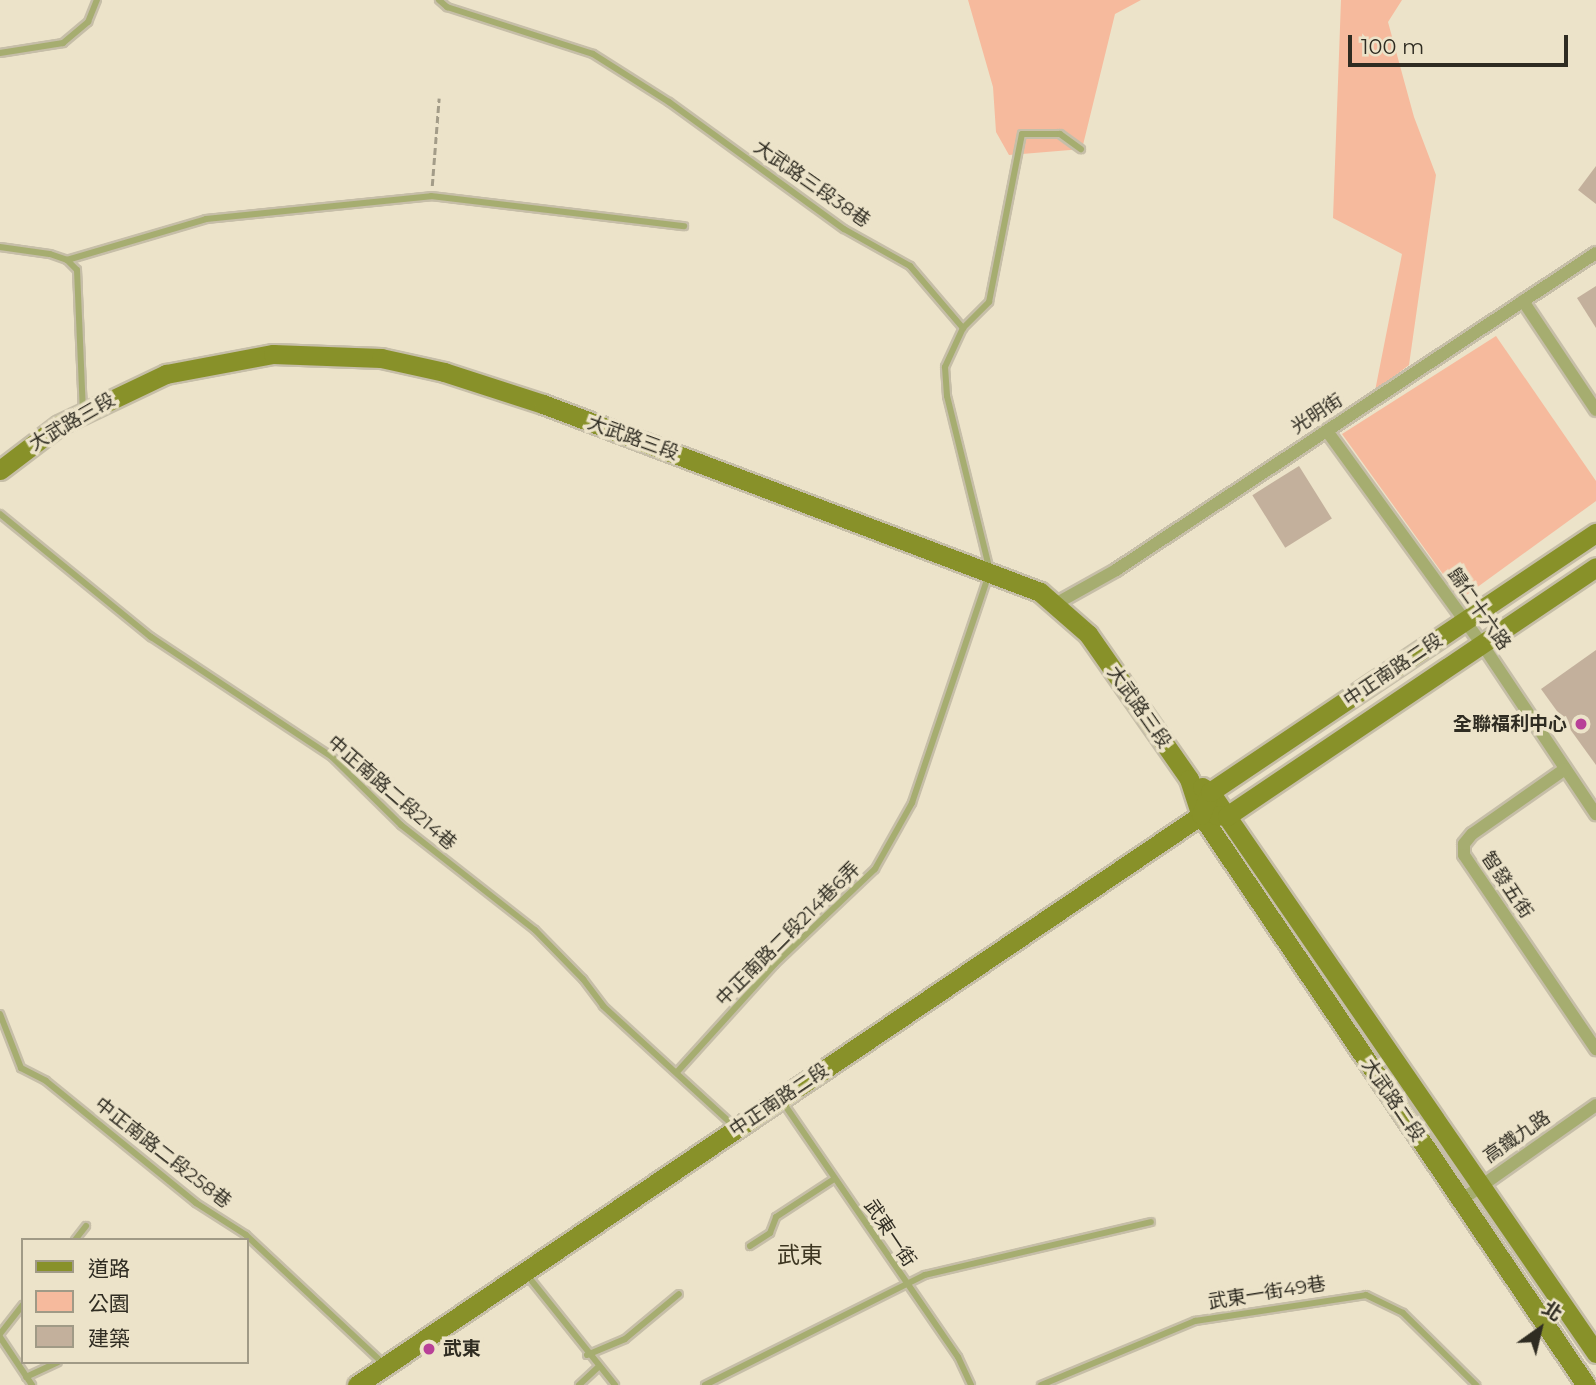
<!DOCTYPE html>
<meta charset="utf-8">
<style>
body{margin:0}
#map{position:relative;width:1596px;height:1385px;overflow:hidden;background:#ece3c9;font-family:Montserrat,"Noto Sans TC",sans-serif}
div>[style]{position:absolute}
.green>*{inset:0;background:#f6ba9d}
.building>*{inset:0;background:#c3b09c;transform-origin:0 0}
.path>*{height:2.5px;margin-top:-1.25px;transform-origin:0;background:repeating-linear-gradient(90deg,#a39c88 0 7px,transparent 0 10.5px)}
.roads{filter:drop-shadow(2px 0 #c6bea8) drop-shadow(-2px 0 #c6bea8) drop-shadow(0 2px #c6bea8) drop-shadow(0 -2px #c6bea8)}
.lane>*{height:6px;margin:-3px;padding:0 3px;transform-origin:3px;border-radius:3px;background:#a6ad70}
.street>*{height:12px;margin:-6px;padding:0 6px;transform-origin:6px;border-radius:6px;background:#a6ad70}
.secondary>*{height:19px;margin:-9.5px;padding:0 9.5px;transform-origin:9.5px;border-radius:9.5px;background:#889129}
.dots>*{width:19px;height:19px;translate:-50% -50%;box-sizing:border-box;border:4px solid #ece3c9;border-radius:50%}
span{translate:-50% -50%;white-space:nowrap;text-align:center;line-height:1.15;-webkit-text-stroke:7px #ece3c9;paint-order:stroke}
.street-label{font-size:19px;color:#2f2c22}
.poi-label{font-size:19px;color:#2f2c22;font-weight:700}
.right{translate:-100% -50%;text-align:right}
.left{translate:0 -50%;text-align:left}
.quarter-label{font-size:23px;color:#3d3621}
.legend{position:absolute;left:21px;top:1238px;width:228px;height:126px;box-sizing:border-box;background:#ece3c9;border:2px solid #a09a86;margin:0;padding:9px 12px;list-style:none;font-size:21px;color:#2f2c22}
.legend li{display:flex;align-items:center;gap:14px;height:35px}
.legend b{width:35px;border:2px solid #a09a86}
.north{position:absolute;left:1505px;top:1294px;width:70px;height:70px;-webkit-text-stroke:5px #ece3c9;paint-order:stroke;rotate:34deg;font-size:19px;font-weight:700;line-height:28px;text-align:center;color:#2f2c22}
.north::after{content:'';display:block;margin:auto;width:24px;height:32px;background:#2f2c22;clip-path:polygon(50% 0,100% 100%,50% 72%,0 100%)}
.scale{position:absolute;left:1348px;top:35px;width:220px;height:32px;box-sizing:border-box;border:4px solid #2f2c22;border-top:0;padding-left:9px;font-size:21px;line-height:24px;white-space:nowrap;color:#2f2c22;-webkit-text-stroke:5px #ece3c9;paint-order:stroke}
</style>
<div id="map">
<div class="green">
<div style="clip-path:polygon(968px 0,1141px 0,1115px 14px,1082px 149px,1009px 155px,996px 132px,993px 87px)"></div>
<div style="clip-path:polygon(1341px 0,1402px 0,1388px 22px,1414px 117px,1436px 175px,1409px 365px,1375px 391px,1402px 254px,1333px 218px)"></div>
<div style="clip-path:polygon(1496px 336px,1596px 481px,1596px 501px,1461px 599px,1342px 434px)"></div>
</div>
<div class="building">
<div style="clip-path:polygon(1596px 166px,1596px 204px,1578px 190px)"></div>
<div style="clip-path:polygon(1596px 286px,1596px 328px,1577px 298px)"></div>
<div style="left:1299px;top:466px;width:62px;height:55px;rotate:58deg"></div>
<div style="clip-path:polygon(1596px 650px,1596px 765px,1541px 689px)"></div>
</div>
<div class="path">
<div style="left:432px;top:186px;width:88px;rotate:-85.5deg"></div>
</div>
<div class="roads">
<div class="lane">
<div style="left:439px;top:0;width:11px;rotate:41deg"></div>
<div style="left:447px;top:7px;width:153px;rotate:17.8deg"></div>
<div style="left:593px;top:54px;width:90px;rotate:32.3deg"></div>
<div style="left:669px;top:102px;width:216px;rotate:36deg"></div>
<div style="left:844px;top:229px;width:76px;rotate:29.3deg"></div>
<div style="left:910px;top:266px;width:82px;rotate:49.5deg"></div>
<div style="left:963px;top:328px;width:43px;rotate:114.8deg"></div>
<div style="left:945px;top:367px;width:29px;rotate:86deg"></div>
<div style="left:947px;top:396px;width:180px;rotate:76.2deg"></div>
<div style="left:990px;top:571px;width:245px;rotate:108.6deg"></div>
<div style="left:912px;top:803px;width:76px;rotate:119.3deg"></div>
<div style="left:875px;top:869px;width:138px;rotate:136.5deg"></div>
<div style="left:775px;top:964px;width:146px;rotate:132.2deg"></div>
<div style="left:0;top:53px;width:64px;rotate:-9deg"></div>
<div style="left:63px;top:43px;width:33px;rotate:-40deg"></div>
<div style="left:88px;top:22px;width:24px;rotate:-68deg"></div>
<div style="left:0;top:247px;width:50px;rotate:8deg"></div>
<div style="left:50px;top:254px;width:18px;rotate:19deg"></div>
<div style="left:67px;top:260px;width:14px;rotate:45deg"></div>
<div style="left:77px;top:270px;width:141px;rotate:87.6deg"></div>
<div style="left:67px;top:260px;width:145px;rotate:-16.4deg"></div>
<div style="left:206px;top:219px;width:226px;rotate:-5.8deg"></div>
<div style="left:431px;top:196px;width:255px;rotate:6.8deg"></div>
<div style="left:963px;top:328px;width:37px;rotate:-45deg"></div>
<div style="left:989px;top:302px;width:171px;rotate:-78.9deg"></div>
<div style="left:1022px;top:134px;width:38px"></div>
<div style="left:1060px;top:134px;width:26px;rotate:36deg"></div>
<div style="left:0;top:514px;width:195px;rotate:39.2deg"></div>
<div style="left:151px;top:637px;width:217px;rotate:33.5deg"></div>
<div style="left:332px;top:757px;width:97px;rotate:44.6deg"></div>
<div style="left:401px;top:825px;width:170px;rotate:38.1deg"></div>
<div style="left:535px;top:930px;width:69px;rotate:45.6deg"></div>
<div style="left:583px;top:979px;width:34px;rotate:53deg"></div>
<div style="left:603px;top:1006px;width:179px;rotate:42.5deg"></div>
<div style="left:0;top:1014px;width:58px;rotate:68.7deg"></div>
<div style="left:21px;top:1068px;width:28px;rotate:27deg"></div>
<div style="left:46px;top:1081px;width:193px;rotate:39.1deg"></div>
<div style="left:196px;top:1203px;width:59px;rotate:32.6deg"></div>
<div style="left:246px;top:1235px;width:189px;rotate:43.1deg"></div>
<div style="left:782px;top:1101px;width:311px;rotate:55.5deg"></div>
<div style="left:958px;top:1357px;width:31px;rotate:65deg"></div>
<div style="left:75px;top:1240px;width:18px;rotate:-52deg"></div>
<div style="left:750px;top:1246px;width:24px;rotate:-33deg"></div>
<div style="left:770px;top:1233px;width:17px;rotate:-69deg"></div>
<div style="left:776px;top:1217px;width:69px;rotate:-33.2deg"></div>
<div style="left:527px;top:1275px;width:141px;rotate:51.3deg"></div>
<div style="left:0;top:1334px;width:37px;rotate:-52deg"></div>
<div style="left:0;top:1337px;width:58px;rotate:56.3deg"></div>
<div style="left:587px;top:1355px;width:41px;rotate:-22.8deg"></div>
<div style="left:625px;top:1339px;width:70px;rotate:-39.8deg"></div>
<div style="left:26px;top:1377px;width:35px;rotate:-25deg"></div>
<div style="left:579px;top:1385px;width:26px;rotate:-43deg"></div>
<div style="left:705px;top:1385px;width:246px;rotate:-26.6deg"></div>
<div style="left:925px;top:1275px;width:232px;rotate:-13.2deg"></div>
<div style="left:1041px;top:1385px;width:167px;rotate:-22.6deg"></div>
<div style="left:1195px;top:1321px;width:173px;rotate:-8.6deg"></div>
<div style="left:1366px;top:1295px;width:41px;rotate:25.9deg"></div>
<div style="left:1403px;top:1313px;width:103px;rotate:44.6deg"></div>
</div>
<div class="street">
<div style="left:1523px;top:301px;width:131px;rotate:56.2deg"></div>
<div style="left:1327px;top:431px;width:263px;rotate:54deg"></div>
<div style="left:1482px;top:644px;width:205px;rotate:56.2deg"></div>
<div style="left:1057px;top:603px;width:68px;rotate:-29.2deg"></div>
<div style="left:1116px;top:570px;width:575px;rotate:-33.44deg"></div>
<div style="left:1565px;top:769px;width:113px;rotate:145deg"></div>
<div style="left:1472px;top:834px;width:13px;rotate:129deg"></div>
<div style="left:1464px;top:844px;width:11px;rotate:90deg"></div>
<div style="left:1464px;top:855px;width:235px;rotate:55.8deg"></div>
<div style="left:1460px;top:1201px;width:166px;rotate:-35.2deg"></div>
</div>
<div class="secondary">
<div style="left:0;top:470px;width:74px;rotate:-37.3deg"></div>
<div style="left:59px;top:425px;width:119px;rotate:-25.5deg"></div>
<div style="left:166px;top:374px;width:109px;rotate:-10.6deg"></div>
<div style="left:273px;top:354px;width:108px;rotate:2.1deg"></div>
<div style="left:381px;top:358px;width:65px;rotate:12.5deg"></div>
<div style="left:444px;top:372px;width:104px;rotate:17.9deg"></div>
<div style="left:543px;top:404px;width:531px;rotate:20.72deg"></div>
<div style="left:1040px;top:592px;width:64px;rotate:41.2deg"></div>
<div style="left:1088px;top:634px;width:177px;rotate:55.1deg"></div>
<div style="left:1189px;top:779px;width:38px;rotate:72deg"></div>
<div style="left:1201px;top:815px;width:688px;rotate:55.96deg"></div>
<div style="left:1202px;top:787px;width:9px;rotate:32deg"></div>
<div style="left:1210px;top:792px;width:681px;rotate:55.47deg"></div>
<div style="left:1216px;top:815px;width:11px;rotate:5deg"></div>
<div style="left:1227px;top:816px;width:445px;rotate:-34deg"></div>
<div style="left:357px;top:1385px;width:1018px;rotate:-34.03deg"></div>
<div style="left:1201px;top:815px;width:25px;rotate:-69deg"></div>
<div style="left:1210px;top:792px;width:465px;rotate:-33.9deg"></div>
</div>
</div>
<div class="dots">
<div style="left:1581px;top:724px;background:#b84198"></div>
<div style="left:429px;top:1349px;background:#b84198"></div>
</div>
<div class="street-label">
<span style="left:812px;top:184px;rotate:35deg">大武路三段38巷</span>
<span style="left:1317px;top:414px;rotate:-33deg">光明街</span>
<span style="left:72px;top:422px;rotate:-30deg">大武路三段</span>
<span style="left:633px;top:438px;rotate:20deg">大武路三段</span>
<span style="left:1479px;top:609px;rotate:55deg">歸仁十六路</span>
<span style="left:1393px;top:670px;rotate:-34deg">中正南路二段</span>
<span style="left:1139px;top:707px;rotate:55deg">大武路三段</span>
<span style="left:392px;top:793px;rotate:41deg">中正南路二段214巷</span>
<span style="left:1507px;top:885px;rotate:56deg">智發五街</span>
<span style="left:788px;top:934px;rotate:-45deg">中正南路二段214巷6弄</span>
<span style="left:779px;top:1100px;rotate:-34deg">中正南路二段</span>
<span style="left:1393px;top:1100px;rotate:56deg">大武路二段</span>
<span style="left:1517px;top:1137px;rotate:-35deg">高鐵九路</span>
<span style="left:163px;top:1153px;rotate:38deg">中正南路二段258巷</span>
<span style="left:890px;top:1233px;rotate:56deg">武東一街</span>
<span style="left:1267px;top:1293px;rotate:-9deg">武東一街49巷</span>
</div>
<div class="poi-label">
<span class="right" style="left:1567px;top:724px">全聯福利中心</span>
<span class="left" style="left:443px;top:1349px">武東</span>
</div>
<div class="quarter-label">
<span style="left:800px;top:1255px">武東</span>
</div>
<ul class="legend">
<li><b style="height:9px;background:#889129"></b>道路</li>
<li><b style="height:19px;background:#f6ba9d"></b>公園</li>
<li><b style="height:19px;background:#c3b09c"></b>建築</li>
</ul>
<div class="north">北</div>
<div class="scale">100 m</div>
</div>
